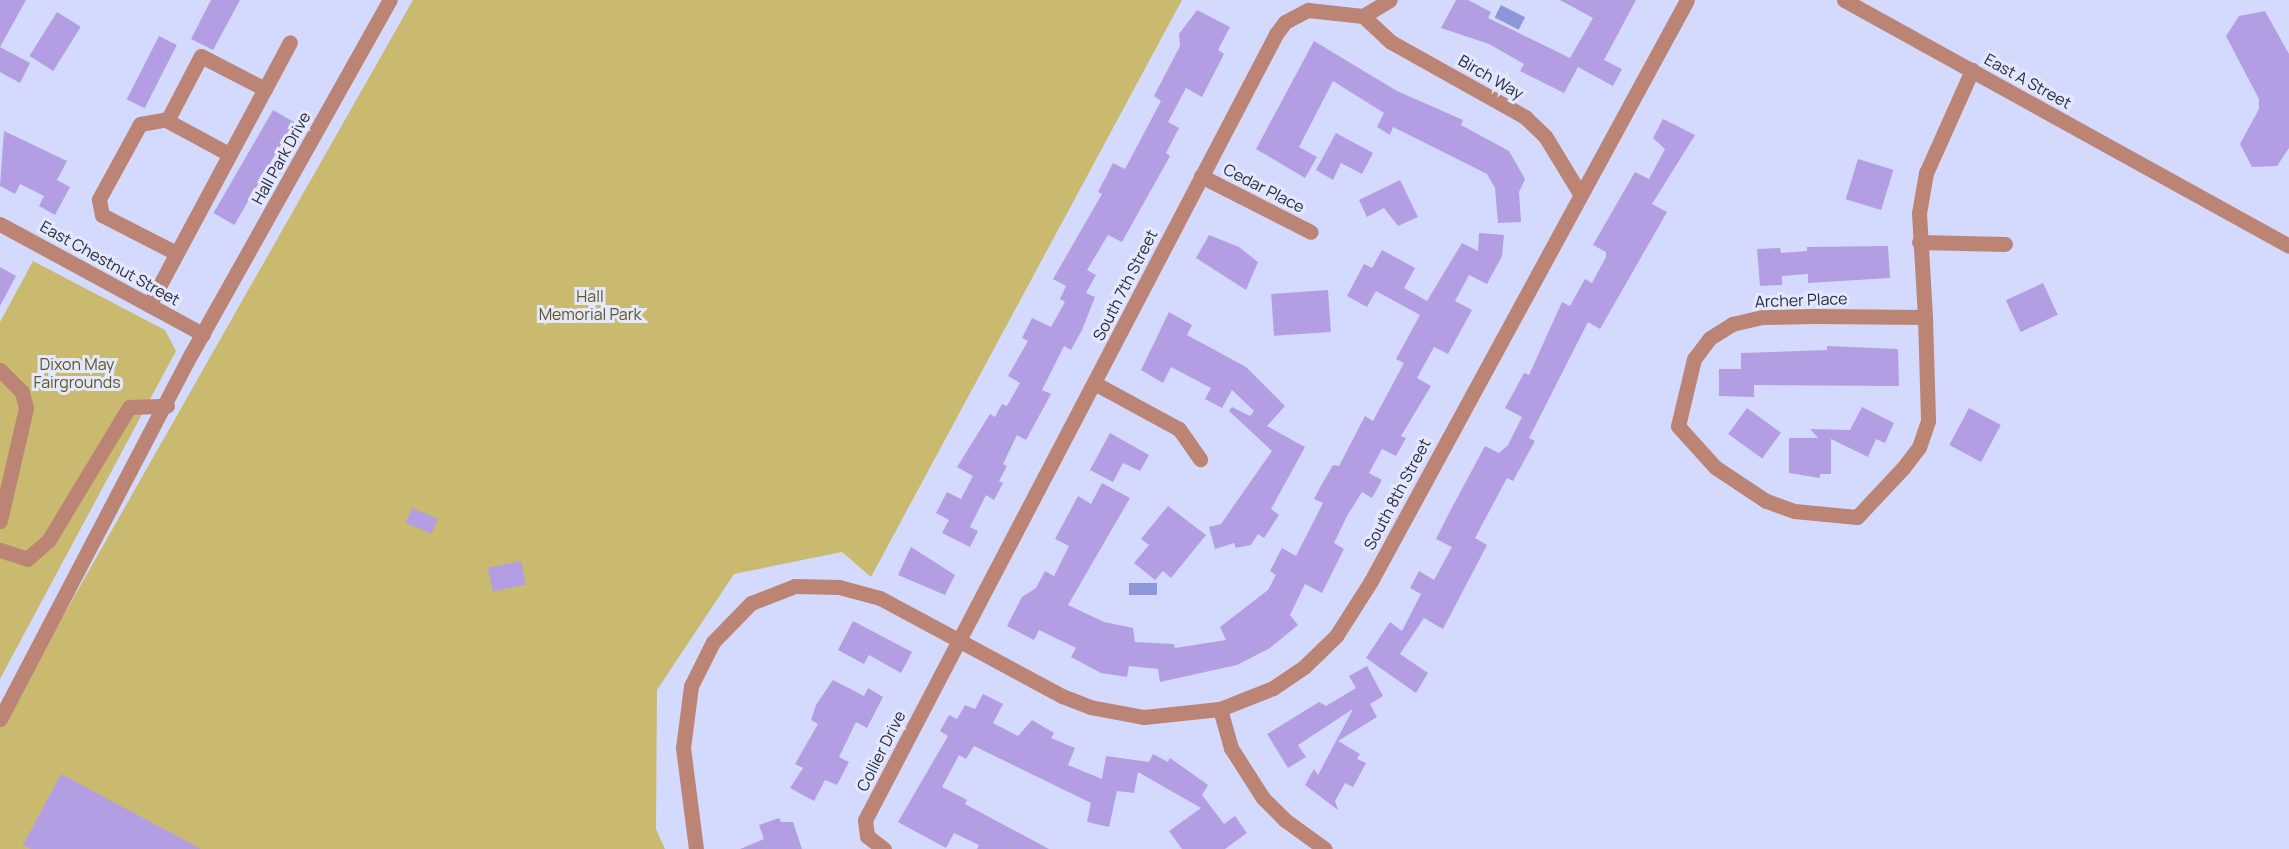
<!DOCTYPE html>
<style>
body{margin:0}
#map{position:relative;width:2289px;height:849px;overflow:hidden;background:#d4dafe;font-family:Manrope,sans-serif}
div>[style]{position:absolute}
.green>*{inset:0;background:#c9ba70}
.water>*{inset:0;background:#8d96d9;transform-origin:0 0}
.building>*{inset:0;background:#b39ee3;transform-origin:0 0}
.minor>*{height:15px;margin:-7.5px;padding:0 7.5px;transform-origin:7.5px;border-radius:7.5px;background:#bb8474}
span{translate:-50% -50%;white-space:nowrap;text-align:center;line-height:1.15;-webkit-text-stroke:6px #e4e8fe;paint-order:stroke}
.street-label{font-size:16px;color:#292b39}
.park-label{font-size:16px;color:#63571e}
</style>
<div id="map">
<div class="green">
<div style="clip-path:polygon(413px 0,1182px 0,871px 577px,842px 552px,734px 574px,657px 690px,656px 829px,665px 849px,0 849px,0 727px)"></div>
<div style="clip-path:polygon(33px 261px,165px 330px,176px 351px,0 679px,0 322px)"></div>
</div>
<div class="water">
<div style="left:1501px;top:5px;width:27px;height:14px;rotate:27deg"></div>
<div style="left:1157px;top:583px;width:12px;height:28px;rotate:90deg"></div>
</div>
<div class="building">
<div style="clip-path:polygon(0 0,26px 0,0 47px,30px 63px,20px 83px,0 72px)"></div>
<div style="clip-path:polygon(211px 0,240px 0,213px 50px,191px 39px)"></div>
<div style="clip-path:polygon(1456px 0,1468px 0,1491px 12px,1488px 18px,1570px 58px,1593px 18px,1560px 0,1636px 0,1604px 60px,1622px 69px,1613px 86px,1578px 67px,1564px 93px,1520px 71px,1524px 64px,1489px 44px,1441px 28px)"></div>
<div style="clip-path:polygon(1197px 10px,1230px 27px,1218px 50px,1224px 54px,1202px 97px,1186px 88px,1168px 122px,1179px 128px,1166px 153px,1170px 156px,1122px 242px,1108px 235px,1087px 270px,1096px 275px,1086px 293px,1095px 297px,1082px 330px,1071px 350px,1064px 346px,1042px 390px,1051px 394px,1026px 440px,1017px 435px,1003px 464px,1007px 466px,999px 481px,1003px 483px,994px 500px,986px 495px,970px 527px,978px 531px,970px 547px,942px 533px,949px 520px,936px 513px,947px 492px,961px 499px,973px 476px,957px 467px,990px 414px,995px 417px,1002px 404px,1007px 406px,1020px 383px,1008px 376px,1028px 341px,1022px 338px,1032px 318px,1051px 327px,1065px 302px,1060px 299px,1066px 286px,1053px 279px,1102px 194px,1098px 192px,1113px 163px,1125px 169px,1161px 101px,1154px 96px,1180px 46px,1179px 34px)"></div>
<div style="clip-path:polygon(2265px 11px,2289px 54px,2289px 148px,2277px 166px,2252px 167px,2240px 144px,2259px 109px,2259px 99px,2226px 36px,2239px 16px)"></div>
<div style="left:57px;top:12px;width:28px;height:52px;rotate:32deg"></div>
<div style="left:159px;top:36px;width:20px;height:71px;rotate:27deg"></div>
<div style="clip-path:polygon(1314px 41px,1397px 91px,1463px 120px,1461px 125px,1509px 151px,1525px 179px,1519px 192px,1521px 222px,1498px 223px,1495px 188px,1487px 174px,1393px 127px,1390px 135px,1377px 127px,1384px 113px,1333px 81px,1299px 147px,1317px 157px,1305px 178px,1256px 149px)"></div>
<div style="left:273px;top:110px;width:24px;height:119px;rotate:30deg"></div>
<div style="clip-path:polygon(1663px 119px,1695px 135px,1652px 204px,1667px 212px,1600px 329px,1588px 322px,1529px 438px,1535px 441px,1513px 481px,1507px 478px,1475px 538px,1487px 545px,1443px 629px,1424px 618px,1400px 654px,1428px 673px,1416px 693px,1366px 658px,1390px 622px,1402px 631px,1421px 594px,1410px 588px,1419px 571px,1434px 580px,1452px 547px,1436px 539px,1448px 515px,1485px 446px,1499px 453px,1508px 445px,1522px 417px,1505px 408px,1524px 373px,1529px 375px,1562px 302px,1570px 306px,1585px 279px,1592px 283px,1606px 257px,1606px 252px,1593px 245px,1635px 172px,1649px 179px,1665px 149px,1653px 138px)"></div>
<div style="clip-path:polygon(4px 131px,67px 161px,57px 180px,70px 187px,55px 215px,39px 206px,44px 196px,20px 184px,15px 194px,0 186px)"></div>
<div style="clip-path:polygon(1336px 133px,1373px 153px,1362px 174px,1341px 163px,1333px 180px,1316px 170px)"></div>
<div style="left:1858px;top:159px;width:37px;height:42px;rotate:17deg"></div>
<div style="clip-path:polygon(1400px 180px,1418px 217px,1398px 226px,1384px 208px,1367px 217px,1359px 200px)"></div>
<div style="clip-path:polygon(1479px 233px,1504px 235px,1502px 256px,1487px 284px,1469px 275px,1455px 301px,1472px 310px,1448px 354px,1434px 347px,1417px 378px,1431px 386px,1401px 436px,1406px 438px,1396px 456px,1382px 449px,1369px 473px,1382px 480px,1372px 498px,1362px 492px,1347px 516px,1334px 543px,1344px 549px,1322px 593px,1305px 584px,1290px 615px,1298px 625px,1270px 648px,1237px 665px,1160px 682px,1158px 669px,1129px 666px,1127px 677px,1101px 673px,1071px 657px,1076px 648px,1039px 630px,1034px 640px,1007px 626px,1022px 597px,1036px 588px,1045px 571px,1054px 576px,1069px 546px,1055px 539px,1078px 496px,1091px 504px,1102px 483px,1130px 498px,1068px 605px,1104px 622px,1133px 628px,1135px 642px,1174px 644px,1175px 648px,1226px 640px,1220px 627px,1268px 590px,1276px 575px,1270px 571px,1282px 548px,1296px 556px,1323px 503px,1314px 499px,1322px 484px,1333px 465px,1339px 466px,1365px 416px,1373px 421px,1404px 363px,1396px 359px,1420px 315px,1376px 291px,1367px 307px,1347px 296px,1364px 264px,1372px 268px,1382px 250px,1415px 268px,1404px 288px,1427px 301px,1462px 243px,1478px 251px)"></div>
<div style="clip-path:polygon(1209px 235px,1239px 247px,1258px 262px,1246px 290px,1196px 258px)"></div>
<div style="clip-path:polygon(1888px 246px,1890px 278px,1808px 283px,1808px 274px,1782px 276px,1782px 285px,1760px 286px,1757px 249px,1780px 248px,1781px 253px,1807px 251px,1807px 247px)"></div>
<div style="clip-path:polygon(0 267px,16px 276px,0 306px)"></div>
<div style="left:2043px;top:283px;width:35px;height:41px;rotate:65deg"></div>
<div style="left:1328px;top:290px;width:42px;height:57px;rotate:86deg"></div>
<div style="clip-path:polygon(1169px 312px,1192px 325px,1187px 335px,1246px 367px,1285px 406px,1267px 426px,1305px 447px,1271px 509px,1279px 515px,1264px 538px,1258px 534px,1251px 545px,1236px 548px,1234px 543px,1215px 549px,1209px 527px,1221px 524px,1272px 451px,1229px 411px,1232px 407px,1250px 416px,1254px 411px,1232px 390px,1222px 408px,1205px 399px,1211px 388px,1171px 367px,1163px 383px,1141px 370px)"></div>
<div style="clip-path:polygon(1827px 346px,1898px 349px,1899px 386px,1754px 385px,1754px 397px,1719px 396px,1719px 369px,1741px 369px,1741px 353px,1827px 350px)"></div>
<div style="clip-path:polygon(1862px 407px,1894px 423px,1885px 443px,1876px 439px,1868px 457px,1831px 439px,1831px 474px,1820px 474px,1820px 478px,1789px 473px,1789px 438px,1818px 438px,1810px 429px,1850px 430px)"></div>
<div style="left:1747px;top:408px;width:42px;height:32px;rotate:36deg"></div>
<div style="left:1969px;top:408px;width:36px;height:42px;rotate:28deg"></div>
<div style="clip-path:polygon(1110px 433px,1149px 455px,1140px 471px,1123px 463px,1113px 482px,1090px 470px)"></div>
<div style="clip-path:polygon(1168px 506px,1206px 535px,1171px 578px,1163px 571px,1155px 580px,1134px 563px,1149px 545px,1141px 539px)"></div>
<div style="left:412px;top:508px;width:28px;height:16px;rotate:23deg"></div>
<div style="clip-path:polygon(911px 547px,955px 575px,945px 595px,898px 575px)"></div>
<div style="left:521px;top:561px;width:24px;height:34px;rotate:78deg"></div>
<div style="clip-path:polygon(853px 621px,912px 652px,901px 673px,869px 655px,864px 664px,838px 650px)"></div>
<div style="clip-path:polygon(1367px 666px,1383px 696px,1370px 704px,1377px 717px,1338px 741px,1360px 754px,1357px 759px,1366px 763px,1353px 787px,1345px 783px,1335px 801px,1338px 810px,1305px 785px,1314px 769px,1318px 775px,1353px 709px,1298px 745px,1306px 757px,1288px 768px,1267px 734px,1319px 702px,1326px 706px,1356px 688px,1349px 676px)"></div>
<div style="clip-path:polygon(833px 680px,864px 696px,868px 688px,883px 697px,867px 728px,856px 722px,839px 757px,849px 762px,837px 785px,825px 780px,814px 801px,790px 788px,803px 768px,795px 764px,818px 724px,811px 720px,816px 705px)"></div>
<div style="clip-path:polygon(983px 694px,1003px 704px,993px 723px,1018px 736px,1032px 720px,1054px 733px,1051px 738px,1075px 748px,1068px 765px,1102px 779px,1106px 756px,1149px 762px,1153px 754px,1168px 762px,1170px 758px,1208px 785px,1202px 795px,1224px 824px,1235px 816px,1247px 833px,1225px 849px,1182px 849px,1169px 831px,1201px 808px,1138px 772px,1134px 793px,1117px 791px,1109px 827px,1087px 822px,1091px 803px,974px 746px,966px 759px,959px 755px,942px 787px,967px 800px,965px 804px,1049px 849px,977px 849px,979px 845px,954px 833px,946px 848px,898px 822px,948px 736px,940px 731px,949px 715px,957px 719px,965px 705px,975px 709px)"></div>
<div style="clip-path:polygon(61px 774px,201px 849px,31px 849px,23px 845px)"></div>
<div style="clip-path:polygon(779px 818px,781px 822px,793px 822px,802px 849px,740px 849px,764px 839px,759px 825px)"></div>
</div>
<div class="minor">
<div style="left:1844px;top:0;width:508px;rotate:28.93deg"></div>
<div style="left:1363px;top:16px;width:38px;rotate:43deg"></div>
<div style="left:1391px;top:42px;width:154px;rotate:29.2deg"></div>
<div style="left:1525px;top:117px;width:28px;rotate:44deg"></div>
<div style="left:1545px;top:136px;width:66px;rotate:58.7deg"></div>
<div style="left:166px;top:120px;width:72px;rotate:28.4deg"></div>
<div style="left:1201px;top:176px;width:123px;rotate:27deg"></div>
<div style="left:0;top:224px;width:231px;rotate:28.5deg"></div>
<div style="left:1919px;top:242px;width:86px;rotate:1.3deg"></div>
<div style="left:176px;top:253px;width:83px;rotate:-152.8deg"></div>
<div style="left:102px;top:215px;width:16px;rotate:-101deg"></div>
<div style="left:99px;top:199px;width:85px;rotate:-61.3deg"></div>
<div style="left:140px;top:124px;width:28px;rotate:-10deg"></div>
<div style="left:168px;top:119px;width:71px;rotate:-62.4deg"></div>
<div style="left:201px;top:56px;width:72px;rotate:27.3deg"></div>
<div style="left:149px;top:305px;width:298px;rotate:-61.8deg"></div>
<div style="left:1815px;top:316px;width:110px;rotate:0.5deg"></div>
<div style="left:1925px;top:317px;width:104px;rotate:88.3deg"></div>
<div style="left:1928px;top:421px;width:28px;rotate:109deg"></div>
<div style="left:1919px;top:447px;width:26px;rotate:127deg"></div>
<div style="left:1903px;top:468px;width:67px;rotate:133.2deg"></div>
<div style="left:1857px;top:517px;width:63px;rotate:-174.6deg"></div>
<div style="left:1794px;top:511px;width:30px;rotate:-160deg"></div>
<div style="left:1766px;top:501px;width:61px;rotate:-146.3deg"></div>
<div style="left:1715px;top:467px;width:55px;rotate:-132.1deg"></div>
<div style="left:1678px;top:426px;width:69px;rotate:-76.6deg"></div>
<div style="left:1694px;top:359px;width:26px;rotate:-53deg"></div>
<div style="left:1710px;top:338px;width:26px;rotate:-32deg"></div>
<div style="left:1732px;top:324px;width:32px;rotate:-13deg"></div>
<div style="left:1763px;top:317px;width:52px;rotate:-1.1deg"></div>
<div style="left:1925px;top:317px;width:104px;rotate:-93.3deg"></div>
<div style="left:1919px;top:213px;width:41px;rotate:-80.1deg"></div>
<div style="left:1926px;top:173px;width:113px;rotate:-65.9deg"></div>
<div style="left:0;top:370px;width:31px;rotate:45deg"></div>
<div style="left:22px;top:392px;width:16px;rotate:76deg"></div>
<div style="left:26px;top:408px;width:116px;rotate:103deg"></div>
<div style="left:1096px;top:384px;width:94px;rotate:28.5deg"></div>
<div style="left:1179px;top:429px;width:37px;rotate:55deg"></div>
<div style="left:0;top:550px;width:28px;rotate:18deg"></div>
<div style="left:27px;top:559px;width:28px;rotate:-41deg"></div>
<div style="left:48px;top:541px;width:157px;rotate:-58.8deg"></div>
<div style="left:129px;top:407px;width:38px;rotate:-2deg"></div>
<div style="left:1220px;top:709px;width:41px;rotate:74.2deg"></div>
<div style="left:1231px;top:748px;width:59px;rotate:57.4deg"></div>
<div style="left:1263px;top:798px;width:31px;rotate:45deg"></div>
<div style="left:1285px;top:820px;width:49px;rotate:35.9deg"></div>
<div style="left:0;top:719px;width:412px;rotate:-62.4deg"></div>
<div style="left:191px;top:354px;width:406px;rotate:-60.7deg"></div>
<div style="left:696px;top:849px;width:102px;rotate:-97.3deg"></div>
<div style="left:683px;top:748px;width:63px;rotate:-82.6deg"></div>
<div style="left:691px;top:686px;width:49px;rotate:-63.4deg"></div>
<div style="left:713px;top:642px;width:54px;rotate:-45.7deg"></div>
<div style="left:751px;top:603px;width:47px;rotate:-21.1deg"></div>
<div style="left:795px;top:586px;width:44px;rotate:1.3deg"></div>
<div style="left:839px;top:587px;width:42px;rotate:15deg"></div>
<div style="left:880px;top:598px;width:207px;rotate:28.3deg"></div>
<div style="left:1062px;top:696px;width:30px;rotate:21deg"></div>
<div style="left:1090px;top:707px;width:55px;rotate:10.5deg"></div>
<div style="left:1144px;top:717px;width:76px;rotate:-6deg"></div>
<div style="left:1220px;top:709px;width:57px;rotate:-21.6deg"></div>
<div style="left:1273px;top:688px;width:37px;rotate:-34deg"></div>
<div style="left:1304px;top:667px;width:45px;rotate:-44.1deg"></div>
<div style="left:1336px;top:636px;width:65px;rotate:-57.5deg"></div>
<div style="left:1371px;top:581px;width:661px;rotate:-61.46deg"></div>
<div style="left:884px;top:849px;width:21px;rotate:-143deg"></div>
<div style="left:867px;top:836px;width:16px;rotate:-97deg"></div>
<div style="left:865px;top:820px;width:887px;rotate:-62.39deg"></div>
<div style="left:1276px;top:34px;width:15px;rotate:-53deg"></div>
<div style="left:1285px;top:22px;width:26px;rotate:-28deg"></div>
<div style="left:1308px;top:10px;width:55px;rotate:6.2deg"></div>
<div style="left:1363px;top:16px;width:31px;rotate:-31deg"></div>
</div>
<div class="street-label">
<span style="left:1491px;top:77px;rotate:30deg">Birch Way</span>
<span style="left:2028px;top:81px;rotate:29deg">East A Street</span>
<span style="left:281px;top:158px;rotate:-61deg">Hall Park Drive</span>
<span style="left:1264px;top:188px;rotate:27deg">Cedar Place</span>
<span style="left:110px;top:263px;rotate:29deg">East Chestnut Street</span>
<span style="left:1125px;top:285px;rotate:-63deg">South 7th Street</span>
<span style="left:1801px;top:300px;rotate:-2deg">Archer Place</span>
<span style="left:1397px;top:494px;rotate:-62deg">South 8th Street</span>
<span style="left:881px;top:751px;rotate:-63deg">Collier Drive</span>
</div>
<div class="park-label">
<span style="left:590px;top:305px">Hall<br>Memorial Park</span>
<span style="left:77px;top:373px">Dixon May<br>Fairgrounds</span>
</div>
</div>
